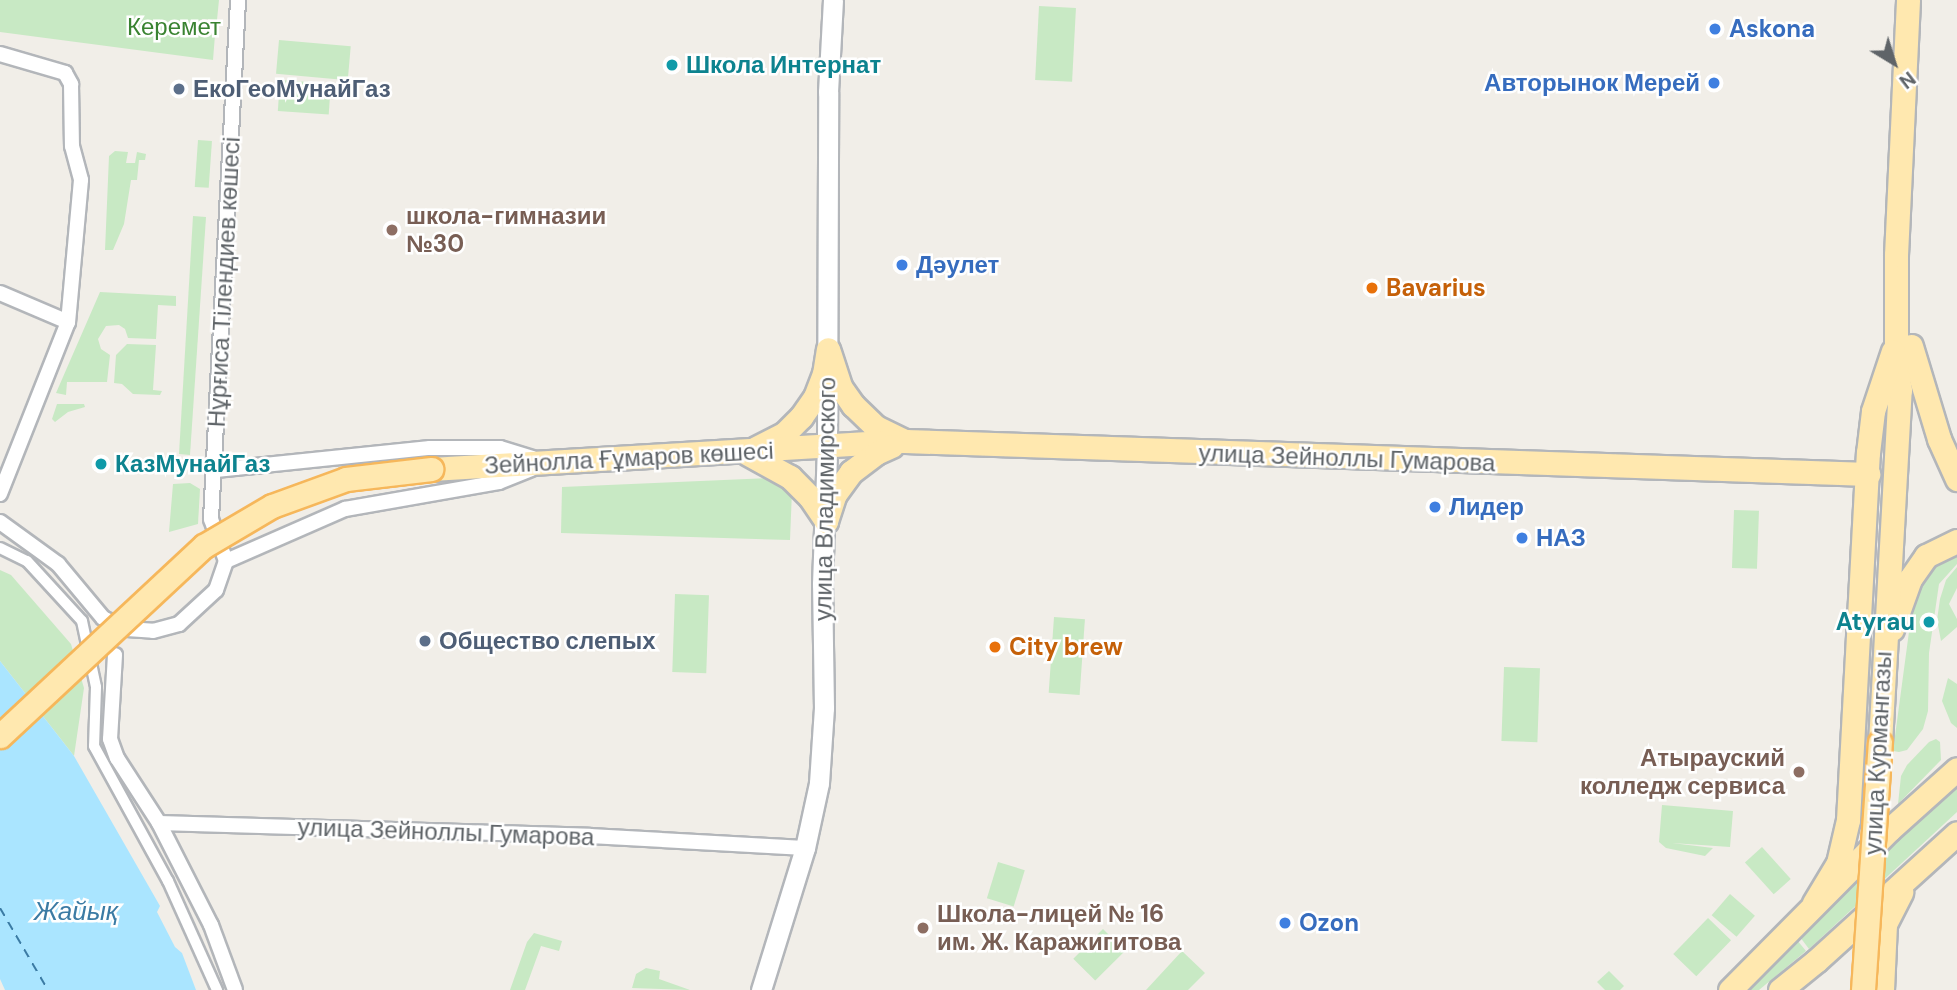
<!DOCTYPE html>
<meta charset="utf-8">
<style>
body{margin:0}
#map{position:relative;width:1957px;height:990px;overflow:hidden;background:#f1eee8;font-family:"DM Sans",sans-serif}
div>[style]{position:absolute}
.green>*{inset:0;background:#c8e9c4;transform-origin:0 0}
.water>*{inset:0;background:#aae5ff}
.ferry>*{height:2px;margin-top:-1px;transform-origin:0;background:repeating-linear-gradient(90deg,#3b7ba4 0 9px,transparent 0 16px)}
.roads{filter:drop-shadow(2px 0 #b3b6ba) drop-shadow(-2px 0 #b3b6ba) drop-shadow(0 2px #b3b6ba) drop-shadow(0 -2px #b3b6ba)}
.pedestrian>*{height:10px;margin:-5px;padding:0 5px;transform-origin:5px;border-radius:5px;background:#fff}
.minor>*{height:14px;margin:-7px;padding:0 7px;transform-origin:7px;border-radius:7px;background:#fff}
.tertiary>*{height:19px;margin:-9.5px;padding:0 9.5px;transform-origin:9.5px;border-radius:9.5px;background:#fff}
.primary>*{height:23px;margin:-11.5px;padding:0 11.5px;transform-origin:11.5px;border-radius:11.5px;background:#ffe8af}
.bridges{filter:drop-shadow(2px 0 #f6b75b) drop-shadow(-2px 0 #f6b75b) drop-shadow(0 2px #f6b75b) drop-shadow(0 -2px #f6b75b)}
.primary-bridge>*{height:23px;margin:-11.5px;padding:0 11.5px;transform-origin:11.5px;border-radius:11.5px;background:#ffe8af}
.dots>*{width:19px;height:19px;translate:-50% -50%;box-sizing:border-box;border:4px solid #fff;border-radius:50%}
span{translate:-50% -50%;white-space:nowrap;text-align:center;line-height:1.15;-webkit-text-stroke:5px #fff;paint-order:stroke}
.park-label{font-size:24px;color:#398331}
.shop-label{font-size:24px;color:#366cbe;font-weight:700}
.left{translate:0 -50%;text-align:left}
.right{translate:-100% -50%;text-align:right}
.culture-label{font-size:24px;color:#0d838f;font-weight:700}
.service-label{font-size:24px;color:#4e5e75;font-weight:700}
.education-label{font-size:24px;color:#785e54;font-weight:700}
.street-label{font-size:24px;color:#5f6468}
.food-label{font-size:24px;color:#c56008;font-weight:700}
.water-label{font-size:26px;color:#3b7ba4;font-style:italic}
.north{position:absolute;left:1859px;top:28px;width:70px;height:70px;-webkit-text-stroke:5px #fff;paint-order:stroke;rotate:142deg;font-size:19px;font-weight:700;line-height:28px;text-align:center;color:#5f6468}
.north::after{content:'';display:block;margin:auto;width:24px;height:32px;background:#5f6468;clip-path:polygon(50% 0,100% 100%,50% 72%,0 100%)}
</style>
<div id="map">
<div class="green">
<div style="clip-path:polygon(0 0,219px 0,217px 20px,202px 19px,201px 34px,215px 35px,213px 60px,0 32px)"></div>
<div style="left:1039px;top:6px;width:37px;height:74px;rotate:3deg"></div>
<div style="left:279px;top:40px;width:72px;height:34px;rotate:5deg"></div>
<div style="left:280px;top:80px;width:51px;height:31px;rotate:4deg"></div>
<div style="left:198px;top:140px;width:14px;height:47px;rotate:4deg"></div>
<div style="clip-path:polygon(115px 151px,128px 152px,126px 163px,135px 163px,137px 152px,146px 154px,145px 160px,139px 160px,137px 180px,131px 180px,124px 224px,113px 250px,105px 250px,109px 156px)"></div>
<div style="clip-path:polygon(193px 216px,206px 217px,190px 455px,179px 454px)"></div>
<div style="clip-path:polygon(100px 292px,176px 296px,176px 306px,158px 305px,156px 339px,128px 338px,125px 329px,119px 325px,106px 326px,98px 339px,101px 349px,110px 355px,107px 382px,67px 382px,66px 395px,56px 393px)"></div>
<div style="clip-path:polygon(127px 344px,156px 345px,153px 390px,162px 391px,160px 395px,133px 394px,122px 384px,114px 383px,116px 355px)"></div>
<div style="clip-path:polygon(57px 404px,84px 404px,85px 407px,68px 412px,55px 422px,52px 419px)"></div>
<div style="clip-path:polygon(768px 478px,792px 491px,790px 540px,561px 533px,562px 487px)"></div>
<div style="clip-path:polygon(190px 483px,200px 489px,198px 524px,169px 532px,173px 484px)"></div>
<div style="left:1734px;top:510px;width:25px;height:58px;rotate:2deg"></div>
<div style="clip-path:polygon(1957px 545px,1957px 564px,1939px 584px,1929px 653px,1928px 711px,1923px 729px,1907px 750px,1899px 752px,1893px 751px,1915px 587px,1921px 571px)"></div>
<div style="clip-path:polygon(1957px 567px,1957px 588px,1949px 604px,1957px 619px,1957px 627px,1941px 641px,1937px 620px,1940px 599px,1946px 580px)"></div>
<div style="clip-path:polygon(0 570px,11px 575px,71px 644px,84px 688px,74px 756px,0 661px)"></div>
<div style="left:675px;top:594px;width:34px;height:78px;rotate:2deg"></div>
<div style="left:1054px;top:617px;width:31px;height:76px;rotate:4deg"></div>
<div style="left:1504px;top:667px;width:36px;height:74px;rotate:2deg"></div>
<div style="clip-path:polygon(1948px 678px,1957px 684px,1957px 728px,1951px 723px,1942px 701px)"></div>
<div style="clip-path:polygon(1936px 739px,1940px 742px,1941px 760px,1898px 804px,1901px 776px,1907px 765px,1929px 742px)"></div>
<div style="clip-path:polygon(1952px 780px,1957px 789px,1957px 812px,1809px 949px,1800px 937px)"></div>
<div style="clip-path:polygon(1662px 805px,1733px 811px,1730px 847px,1672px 843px,1713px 848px,1705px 856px,1666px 848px,1659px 842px)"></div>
<div style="left:1762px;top:847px;width:43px;height:23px;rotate:48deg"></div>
<div style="left:998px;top:862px;width:28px;height:38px;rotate:17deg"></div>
<div style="left:1730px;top:894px;width:33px;height:28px;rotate:41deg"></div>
<div style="left:1708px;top:918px;width:32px;height:50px;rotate:44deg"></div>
<div style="left:1103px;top:929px;width:31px;height:42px;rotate:45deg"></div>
<div style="clip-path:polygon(534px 933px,562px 941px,559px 951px,541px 946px,525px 990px,510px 990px,527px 942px)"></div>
<div style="clip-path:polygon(1797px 940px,1806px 951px,1759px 990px,1748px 990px)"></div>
<div style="clip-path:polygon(1182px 951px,1205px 973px,1188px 990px,1146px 990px)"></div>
<div style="clip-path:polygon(646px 968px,660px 971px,659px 979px,690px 990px,632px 988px,636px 974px)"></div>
<div style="clip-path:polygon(1609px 971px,1624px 986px,1620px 990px,1605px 990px,1597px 982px)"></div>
</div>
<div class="water">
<div style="clip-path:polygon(0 661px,74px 756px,160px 906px,157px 912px,175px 947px,182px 953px,196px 990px,5px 990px,0 979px)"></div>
</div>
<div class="ferry">
<div style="left:0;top:908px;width:95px;rotate:59.7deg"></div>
</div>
<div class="roads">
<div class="pedestrian">
<div style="left:0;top:548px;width:30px;rotate:26deg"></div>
<div style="left:27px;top:561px;width:81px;rotate:47.5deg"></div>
<div style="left:82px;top:621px;width:67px;rotate:78deg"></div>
<div style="left:96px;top:687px;width:59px;rotate:91.9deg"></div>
<div style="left:94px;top:746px;width:154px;rotate:61.3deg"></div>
<div style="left:168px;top:881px;width:120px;rotate:65.8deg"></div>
</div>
<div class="minor">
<div style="left:0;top:54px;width:68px;rotate:16.3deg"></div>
<div style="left:65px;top:73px;width:13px;rotate:61deg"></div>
<div style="left:71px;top:84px;width:62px;rotate:89.1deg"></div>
<div style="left:72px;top:146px;width:35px;rotate:75deg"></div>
<div style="left:81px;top:180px;width:143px;rotate:95.2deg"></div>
<div style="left:68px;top:322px;width:185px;rotate:111.6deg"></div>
<div style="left:0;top:293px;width:74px;rotate:23.1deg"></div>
<div style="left:216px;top:470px;width:215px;rotate:-5.9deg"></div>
<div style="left:430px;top:448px;width:70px"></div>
<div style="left:500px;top:448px;width:34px;rotate:17deg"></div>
<div style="left:0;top:522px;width:72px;rotate:35.9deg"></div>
<div style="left:58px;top:564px;width:70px;rotate:50.2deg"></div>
<div style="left:103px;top:618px;width:26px;rotate:25deg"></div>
<div style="left:127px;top:629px;width:26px;rotate:4deg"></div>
<div style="left:153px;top:631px;width:27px;rotate:-15deg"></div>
<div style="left:179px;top:624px;width:50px;rotate:-42.6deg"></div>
<div style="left:216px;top:590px;width:31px;rotate:-71deg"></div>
<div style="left:226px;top:561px;width:45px;rotate:-109.7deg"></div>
<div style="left:211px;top:519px;width:520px;rotate:-87.02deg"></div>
<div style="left:226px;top:561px;width:130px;rotate:-23.6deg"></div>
<div style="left:345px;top:509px;width:156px;rotate:-9.9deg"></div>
<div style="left:499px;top:482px;width:35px;rotate:-22deg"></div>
<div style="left:115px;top:655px;width:84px;rotate:93.4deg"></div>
<div style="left:110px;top:739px;width:20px;rotate:70deg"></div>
<div style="left:117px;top:758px;width:77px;rotate:57.1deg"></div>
<div style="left:159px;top:823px;width:114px;rotate:63deg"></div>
<div style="left:211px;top:925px;width:69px;rotate:69.7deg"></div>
<div style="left:159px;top:823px;width:431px;rotate:1.7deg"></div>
<div style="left:590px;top:836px;width:215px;rotate:3.2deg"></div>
</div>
<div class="tertiary">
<div style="left:761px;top:990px;width:149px;rotate:-72.8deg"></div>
<div style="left:805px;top:848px;width:66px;rotate:-77.8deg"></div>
<div style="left:819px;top:783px;width:75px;rotate:-86.2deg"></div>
<div style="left:824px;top:708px;width:124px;rotate:-90.9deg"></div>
<div style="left:822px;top:584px;width:137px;rotate:-87.9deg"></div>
<div style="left:827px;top:447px;width:355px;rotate:-89.8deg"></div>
<div style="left:828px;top:92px;width:92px;rotate:-86.9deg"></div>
</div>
<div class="primary">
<div style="left:1911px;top:346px;width:97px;rotate:73.2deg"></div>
<div style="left:1939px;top:439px;width:44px;rotate:65.8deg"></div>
<div style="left:829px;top:352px;width:38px;rotate:72deg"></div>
<div style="left:841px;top:388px;width:21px;rotate:55deg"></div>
<div style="left:853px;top:405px;width:32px;rotate:44deg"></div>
<div style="left:876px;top:427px;width:32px;rotate:26deg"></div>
<div style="left:756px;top:448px;width:33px;rotate:-27deg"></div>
<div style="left:785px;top:433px;width:23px;rotate:-45deg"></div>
<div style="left:801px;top:417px;width:24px;rotate:-55deg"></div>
<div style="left:815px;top:397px;width:25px;rotate:-69deg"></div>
<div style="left:824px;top:374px;width:25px;rotate:-81deg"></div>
<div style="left:748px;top:454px;width:48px;rotate:28.7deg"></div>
<div style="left:790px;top:477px;width:28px;rotate:45deg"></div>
<div style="left:810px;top:497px;width:29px;rotate:56deg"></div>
<div style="left:431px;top:469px;width:475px;rotate:-3.4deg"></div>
<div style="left:905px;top:441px;width:964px;rotate:1.96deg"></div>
<div style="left:826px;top:521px;width:28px;rotate:-72deg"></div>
<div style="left:835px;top:494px;width:27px;rotate:-54deg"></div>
<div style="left:851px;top:472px;width:31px;rotate:-37deg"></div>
<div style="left:876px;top:453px;width:17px;rotate:-24deg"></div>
<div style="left:1892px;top:629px;width:53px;rotate:-70.2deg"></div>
<div style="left:1910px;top:579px;width:28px;rotate:-55deg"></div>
<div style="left:1926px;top:556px;width:34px;rotate:-26deg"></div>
<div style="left:1880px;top:743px;width:354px;rotate:-86.8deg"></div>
<div style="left:1900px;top:390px;width:22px;rotate:-100deg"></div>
<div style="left:1896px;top:368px;width:113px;rotate:-90deg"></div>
<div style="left:1896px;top:255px;width:255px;rotate:-87.3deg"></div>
<div style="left:1814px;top:903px;width:47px;rotate:-59deg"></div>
<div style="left:1838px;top:863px;width:44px;rotate:-76.9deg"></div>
<div style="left:1848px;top:820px;width:368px;rotate:-86.9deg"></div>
<div style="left:1868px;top:453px;width:42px;rotate:-83.2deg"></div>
<div style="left:1873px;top:411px;width:63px;rotate:-71.6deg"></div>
<div style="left:1730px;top:990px;width:226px;rotate:-45.2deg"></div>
<div style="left:1889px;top:830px;width:91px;rotate:-41.9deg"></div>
<div style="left:1780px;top:990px;width:46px;rotate:-38.9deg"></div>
<div style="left:1816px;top:961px;width:190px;rotate:-42.2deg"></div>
<div style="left:1882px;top:990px;width:66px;rotate:-87.4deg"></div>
<div style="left:1885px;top:924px;width:36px;rotate:-63deg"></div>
</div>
</div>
<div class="bridges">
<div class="primary-bridge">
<div style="left:0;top:736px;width:279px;rotate:-43deg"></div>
<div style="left:204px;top:546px;width:79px;rotate:-30.5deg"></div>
<div style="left:272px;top:506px;width:79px;rotate:-20deg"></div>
<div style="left:346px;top:479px;width:86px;rotate:-6.7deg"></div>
<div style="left:1863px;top:990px;width:248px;rotate:-86.1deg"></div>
</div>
</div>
<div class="dots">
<div style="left:1715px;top:29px;background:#3f7fe0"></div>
<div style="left:672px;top:65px;background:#0f9aa8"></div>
<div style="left:1714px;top:83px;background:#3f7fe0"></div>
<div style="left:179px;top:89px;background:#5c6f8a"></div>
<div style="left:392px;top:230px;background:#8d6e63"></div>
<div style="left:902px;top:265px;background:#3f7fe0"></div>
<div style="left:1372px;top:288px;background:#e8710a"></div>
<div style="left:101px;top:464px;background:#0f9aa8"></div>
<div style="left:1435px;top:507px;background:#3f7fe0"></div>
<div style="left:1522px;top:538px;background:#3f7fe0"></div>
<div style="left:1929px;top:622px;background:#0f9aa8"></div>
<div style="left:425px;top:641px;background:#5c6f8a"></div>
<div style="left:995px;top:647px;background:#e8710a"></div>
<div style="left:1799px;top:772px;background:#8d6e63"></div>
<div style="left:1285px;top:923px;background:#3f7fe0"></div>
<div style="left:923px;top:928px;background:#8d6e63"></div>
</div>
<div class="park-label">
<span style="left:174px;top:27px">Керемет</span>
</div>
<div class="shop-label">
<span class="left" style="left:1729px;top:29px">Askona</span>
<span class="right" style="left:1700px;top:83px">Авторынок Мерей</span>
<span class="left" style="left:916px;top:265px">Дәулет</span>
<span class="left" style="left:1449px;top:507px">Лидер</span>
<span class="left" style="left:1536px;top:538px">НАЗ</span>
<span class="left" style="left:1299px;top:923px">Ozon</span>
</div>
<div class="culture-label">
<span class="left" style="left:686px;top:65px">Школа Интернат</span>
<span class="left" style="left:115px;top:464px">КазМунайГаз</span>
<span class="right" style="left:1915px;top:622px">Atyrau</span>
</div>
<div class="service-label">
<span class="left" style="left:193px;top:89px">ЕкоГеоМунайГаз</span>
<span class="left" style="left:439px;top:641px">Общество слепых</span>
</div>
<div class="education-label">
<span class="left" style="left:406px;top:230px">школа-гимназии<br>№30</span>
<span class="right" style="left:1785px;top:772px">Атырауский<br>колледж сервиса</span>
<span class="left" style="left:937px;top:928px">Школа-лицей № 16<br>им. Ж. Каражигитова</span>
</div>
<div class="street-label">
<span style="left:224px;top:282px;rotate:-87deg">Нұрғиса Тілендиев көшесі</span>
<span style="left:629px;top:458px;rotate:-3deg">Зейнолла Ғұмаров көшесі</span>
<span style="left:1347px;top:458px;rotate:2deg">улица Зейноллы Гумарова</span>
<span style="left:825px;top:499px;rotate:-89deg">улица Владимирского</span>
<span style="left:1878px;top:753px;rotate:-87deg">улица Курмангазы</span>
<span style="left:446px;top:832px;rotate:2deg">улица Зейноллы Гумарова</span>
</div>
<div class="food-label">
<span class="left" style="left:1386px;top:288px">Bavarius</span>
<span class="left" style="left:1009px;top:647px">City brew</span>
</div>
<div class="water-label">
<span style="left:76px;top:912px">Жайық</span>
</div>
<div class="north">N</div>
</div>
